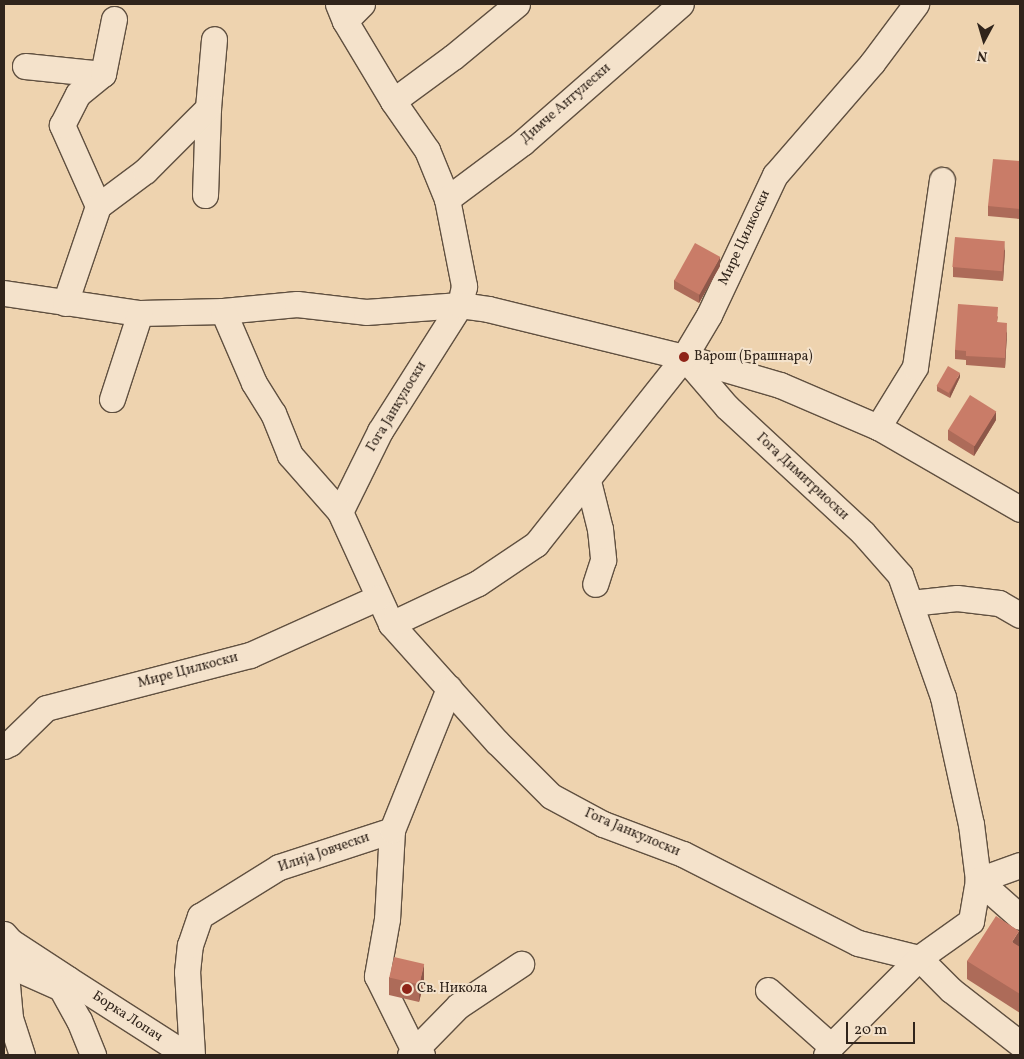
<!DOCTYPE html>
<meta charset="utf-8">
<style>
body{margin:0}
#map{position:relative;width:1024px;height:1059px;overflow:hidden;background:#eed3af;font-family:Vollkorn,serif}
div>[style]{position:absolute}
.roads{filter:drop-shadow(1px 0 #605040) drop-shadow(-1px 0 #605040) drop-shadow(0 1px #605040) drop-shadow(0 -1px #605040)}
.minor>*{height:25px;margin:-12.5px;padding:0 12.5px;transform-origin:12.5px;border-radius:12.5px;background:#f4e2cb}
.wall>*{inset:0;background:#ad6b59}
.shaded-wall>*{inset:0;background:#8d5749}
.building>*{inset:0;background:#c97c68;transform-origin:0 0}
.dots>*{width:14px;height:14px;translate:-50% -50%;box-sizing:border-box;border:2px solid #f4e2cb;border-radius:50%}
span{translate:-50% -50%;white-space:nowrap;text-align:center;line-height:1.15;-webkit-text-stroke:4px #f4e2cb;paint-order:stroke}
.street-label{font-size:14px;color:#30241b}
.poi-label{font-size:14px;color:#30241b}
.left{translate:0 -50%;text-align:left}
.frame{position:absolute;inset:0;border:5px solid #30241b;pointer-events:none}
.north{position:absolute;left:959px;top:15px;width:50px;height:50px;-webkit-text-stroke:4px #f4e2cb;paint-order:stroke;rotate:186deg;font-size:14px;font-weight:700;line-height:20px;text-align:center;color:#30241b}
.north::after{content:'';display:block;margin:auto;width:18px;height:22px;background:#30241b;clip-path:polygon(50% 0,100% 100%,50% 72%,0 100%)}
.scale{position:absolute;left:846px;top:1022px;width:69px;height:22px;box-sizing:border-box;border:2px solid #30241b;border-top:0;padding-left:6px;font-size:15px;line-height:18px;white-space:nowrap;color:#30241b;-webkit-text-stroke:4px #f4e2cb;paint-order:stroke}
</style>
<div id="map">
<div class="roads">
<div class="minor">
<div style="left:338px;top:4px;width:18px;rotate:68deg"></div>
<div style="left:345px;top:21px;width:93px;rotate:59deg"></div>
<div style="left:393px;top:101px;width:60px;rotate:55.2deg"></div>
<div style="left:427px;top:150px;width:53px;rotate:67.8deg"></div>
<div style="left:447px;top:199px;width:89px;rotate:78.9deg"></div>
<div style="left:464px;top:286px;width:19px;rotate:102deg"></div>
<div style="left:460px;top:305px;width:149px;rotate:122.4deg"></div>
<div style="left:380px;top:431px;width:90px;rotate:116.3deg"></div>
<div style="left:345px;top:21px;width:24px;rotate:-45deg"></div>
<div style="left:25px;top:66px;width:78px;rotate:5.9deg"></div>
<div style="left:393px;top:101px;width:74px;rotate:-36.3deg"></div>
<div style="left:453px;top:57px;width:83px;rotate:-39.6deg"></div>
<div style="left:205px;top:195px;width:87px;rotate:-88deg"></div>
<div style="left:208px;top:108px;width:69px;rotate:-85deg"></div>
<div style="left:447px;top:199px;width:94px;rotate:-36.7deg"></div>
<div style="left:522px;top:143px;width:211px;rotate:-41.2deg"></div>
<div style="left:98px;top:206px;width:89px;rotate:-114deg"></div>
<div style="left:62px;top:125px;width:35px;rotate:-63deg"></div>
<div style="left:78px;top:94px;width:32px;rotate:-39deg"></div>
<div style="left:103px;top:74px;width:56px;rotate:-78.7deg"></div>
<div style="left:4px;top:293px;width:137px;rotate:8.4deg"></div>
<div style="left:140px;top:313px;width:83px;rotate:-1.4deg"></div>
<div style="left:223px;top:311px;width:74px;rotate:-5.4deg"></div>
<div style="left:297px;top:304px;width:69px;rotate:6.6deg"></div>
<div style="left:366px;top:312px;width:94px;rotate:-4.3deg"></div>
<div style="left:460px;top:305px;width:28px;rotate:8deg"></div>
<div style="left:488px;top:309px;width:202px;rotate:13.8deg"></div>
<div style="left:684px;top:357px;width:100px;rotate:16.3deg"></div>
<div style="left:780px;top:385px;width:107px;rotate:23.2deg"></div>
<div style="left:878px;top:427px;width:164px;rotate:30deg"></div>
<div style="left:65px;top:303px;width:102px;rotate:-71.2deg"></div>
<div style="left:98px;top:206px;width:59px;rotate:-36.7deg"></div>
<div style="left:145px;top:171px;width:89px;rotate:-45deg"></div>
<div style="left:223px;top:311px;width:78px;rotate:66.7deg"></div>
<div style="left:254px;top:383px;width:36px;rotate:58deg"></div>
<div style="left:273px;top:413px;width:45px;rotate:68deg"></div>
<div style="left:290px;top:455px;width:76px;rotate:48.7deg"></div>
<div style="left:340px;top:512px;width:123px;rotate:65.5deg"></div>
<div style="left:391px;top:624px;width:159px;rotate:48.1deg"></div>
<div style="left:497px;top:742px;width:76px;rotate:45deg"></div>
<div style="left:551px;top:796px;width:59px;rotate:28.3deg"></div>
<div style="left:603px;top:824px;width:85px;rotate:20.6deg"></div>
<div style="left:683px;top:854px;width:196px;rotate:27deg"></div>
<div style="left:858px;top:943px;width:63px;rotate:13.8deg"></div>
<div style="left:919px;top:958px;width:45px;rotate:45deg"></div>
<div style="left:951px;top:990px;width:88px;rotate:38deg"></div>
<div style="left:684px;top:357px;width:66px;rotate:49.3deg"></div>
<div style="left:727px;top:407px;width:185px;rotate:42.8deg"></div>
<div style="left:863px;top:533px;width:56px;rotate:48.6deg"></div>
<div style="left:900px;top:575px;width:129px;rotate:70.6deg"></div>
<div style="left:943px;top:697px;width:130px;rotate:77.6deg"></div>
<div style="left:971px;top:824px;width:56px;rotate:82.9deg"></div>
<div style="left:978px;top:880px;width:42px;rotate:99.7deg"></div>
<div style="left:971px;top:921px;width:64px;rotate:144.6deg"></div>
<div style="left:919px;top:958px;width:124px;rotate:135deg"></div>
<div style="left:831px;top:1046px;width:10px;rotate:119deg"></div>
<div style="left:112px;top:399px;width:90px;rotate:-72deg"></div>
<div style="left:878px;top:427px;width:70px;rotate:-58.3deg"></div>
<div style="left:915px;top:367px;width:189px;rotate:-81.8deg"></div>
<div style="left:588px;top:481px;width:49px;rotate:76deg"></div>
<div style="left:600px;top:529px;width:31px;rotate:84deg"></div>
<div style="left:603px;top:560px;width:25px;rotate:108deg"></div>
<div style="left:911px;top:603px;width:46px;rotate:-6.2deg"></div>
<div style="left:957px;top:598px;width:42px;rotate:6.8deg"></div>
<div style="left:999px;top:603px;width:24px;rotate:30deg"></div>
<div style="left:391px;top:624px;width:96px;rotate:-25.2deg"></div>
<div style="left:478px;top:583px;width:70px;rotate:-33.9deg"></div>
<div style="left:536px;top:544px;width:238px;rotate:-51.6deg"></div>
<div style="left:684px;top:357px;width:49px;rotate:-59.2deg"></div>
<div style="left:709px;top:315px;width:155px;rotate:-64.8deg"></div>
<div style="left:775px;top:175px;width:148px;rotate:-49.1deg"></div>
<div style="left:872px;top:63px;width:74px;rotate:-53.3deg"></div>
<div style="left:4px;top:746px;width:7px;rotate:-27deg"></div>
<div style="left:10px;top:743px;width:50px;rotate:-44.2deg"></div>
<div style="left:46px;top:708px;width:211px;rotate:-14.6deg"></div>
<div style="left:250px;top:655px;width:139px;rotate:-24.2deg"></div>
<div style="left:392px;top:830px;width:89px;rotate:93.2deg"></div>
<div style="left:387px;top:919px;width:58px;rotate:100deg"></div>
<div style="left:377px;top:976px;width:84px;rotate:63.7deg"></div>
<div style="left:414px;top:1051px;width:9px;rotate:27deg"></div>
<div style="left:1020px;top:865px;width:45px;rotate:160.3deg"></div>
<div style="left:978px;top:880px;width:56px;rotate:41.4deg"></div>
<div style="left:4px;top:934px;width:9px;rotate:49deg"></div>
<div style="left:10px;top:941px;width:69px;rotate:33.2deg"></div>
<div style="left:68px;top:979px;width:141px;rotate:32.6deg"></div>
<div style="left:768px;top:990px;width:84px;rotate:41.6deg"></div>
<div style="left:22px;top:1055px;width:39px;rotate:-108deg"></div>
<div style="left:10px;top:1018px;width:55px;rotate:-95.2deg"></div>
<div style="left:5px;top:963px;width:61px;rotate:24.1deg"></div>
<div style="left:61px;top:988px;width:37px;rotate:61deg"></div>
<div style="left:79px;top:1020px;width:38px;rotate:68deg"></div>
<div style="left:192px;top:1055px;width:83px;rotate:-93.4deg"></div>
<div style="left:187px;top:972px;width:27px;rotate:-84deg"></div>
<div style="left:190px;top:945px;width:31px;rotate:-71deg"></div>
<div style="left:200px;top:916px;width:93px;rotate:-31.8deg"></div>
<div style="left:279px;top:867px;width:119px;rotate:-18.1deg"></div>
<div style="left:392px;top:830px;width:153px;rotate:-68.1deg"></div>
<div style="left:410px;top:1055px;width:69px;rotate:-45.6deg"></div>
<div style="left:458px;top:1006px;width:76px;rotate:-33.7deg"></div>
</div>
</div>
<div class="wall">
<div style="clip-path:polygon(1020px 161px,1020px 219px,988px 216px,988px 206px)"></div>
<div style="clip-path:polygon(1005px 250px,1003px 281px,953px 277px,953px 267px)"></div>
<div style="clip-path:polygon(720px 266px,699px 303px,674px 289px,674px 280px)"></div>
<div style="clip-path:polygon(998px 316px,997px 322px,1007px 333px,1005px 368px,966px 365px,966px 360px,955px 359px,955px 350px)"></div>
<div style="clip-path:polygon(960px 377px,950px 398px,937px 391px,937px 386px)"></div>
<div style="clip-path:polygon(996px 420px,974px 456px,948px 440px,948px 430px)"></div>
<div style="clip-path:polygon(1019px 946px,1020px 947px,1020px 1013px,967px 979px,967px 961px)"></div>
<div style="clip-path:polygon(389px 977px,424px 982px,419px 1002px,389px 995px)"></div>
</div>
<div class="shaded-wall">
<div style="clip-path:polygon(1005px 241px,1005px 250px,1003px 281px,1003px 271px)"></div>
<div style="clip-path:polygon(720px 257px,720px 266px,699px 303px,699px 294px)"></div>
<div style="clip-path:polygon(1007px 323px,1007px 333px,1005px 368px,1005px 358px)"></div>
<div style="clip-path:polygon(960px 373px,960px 377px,950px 398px,950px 393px)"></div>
<div style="clip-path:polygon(996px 411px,996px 420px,974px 456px,974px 446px)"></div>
<div style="clip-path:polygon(1019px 931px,1019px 949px,1012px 942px)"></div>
<div style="clip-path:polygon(424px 964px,424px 982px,419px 1002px,419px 984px)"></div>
</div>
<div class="building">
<div style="clip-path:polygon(993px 159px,1020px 161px,1020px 209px,988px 206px)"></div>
<div style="left:955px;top:237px;width:50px;height:30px;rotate:5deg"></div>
<div style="left:695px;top:243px;width:29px;height:43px;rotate:29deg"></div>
<div style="clip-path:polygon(958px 304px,998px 307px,997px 322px,1007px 323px,1005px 358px,966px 356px,966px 351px,955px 350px)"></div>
<div style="left:948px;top:366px;width:14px;height:23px;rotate:30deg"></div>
<div style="left:970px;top:395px;width:31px;height:41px;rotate:32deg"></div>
<div style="clip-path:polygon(996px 916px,1019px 931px,1012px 942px,1020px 947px,1020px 994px,967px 961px)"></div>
<div style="left:394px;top:957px;width:31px;height:21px;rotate:13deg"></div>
</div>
<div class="dots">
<div style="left:684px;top:357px;background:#8f2418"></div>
<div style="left:407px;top:989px;background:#8f2418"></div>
</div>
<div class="street-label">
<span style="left:566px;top:104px;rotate:-41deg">Димче Антулески</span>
<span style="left:745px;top:238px;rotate:-65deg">Мире Цилкоски</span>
<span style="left:397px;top:407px;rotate:-59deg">Гога Јанкулоски</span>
<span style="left:802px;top:477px;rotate:43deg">Гога Димитриоски</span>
<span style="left:188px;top:671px;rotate:-15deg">Мире Цилкоски</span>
<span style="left:632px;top:833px;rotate:23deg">Гога Јанкулоски</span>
<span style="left:324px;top:853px;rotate:-19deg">Илија Јовчески</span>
<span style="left:127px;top:1017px;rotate:33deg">Борка Лопач</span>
</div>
<div class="poi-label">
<span class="left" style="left:694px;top:357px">Варош (Брашнара)</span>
<span class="left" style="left:417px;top:989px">Св. Никола</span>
</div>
<div class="frame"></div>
<div class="north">N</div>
<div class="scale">20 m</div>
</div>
